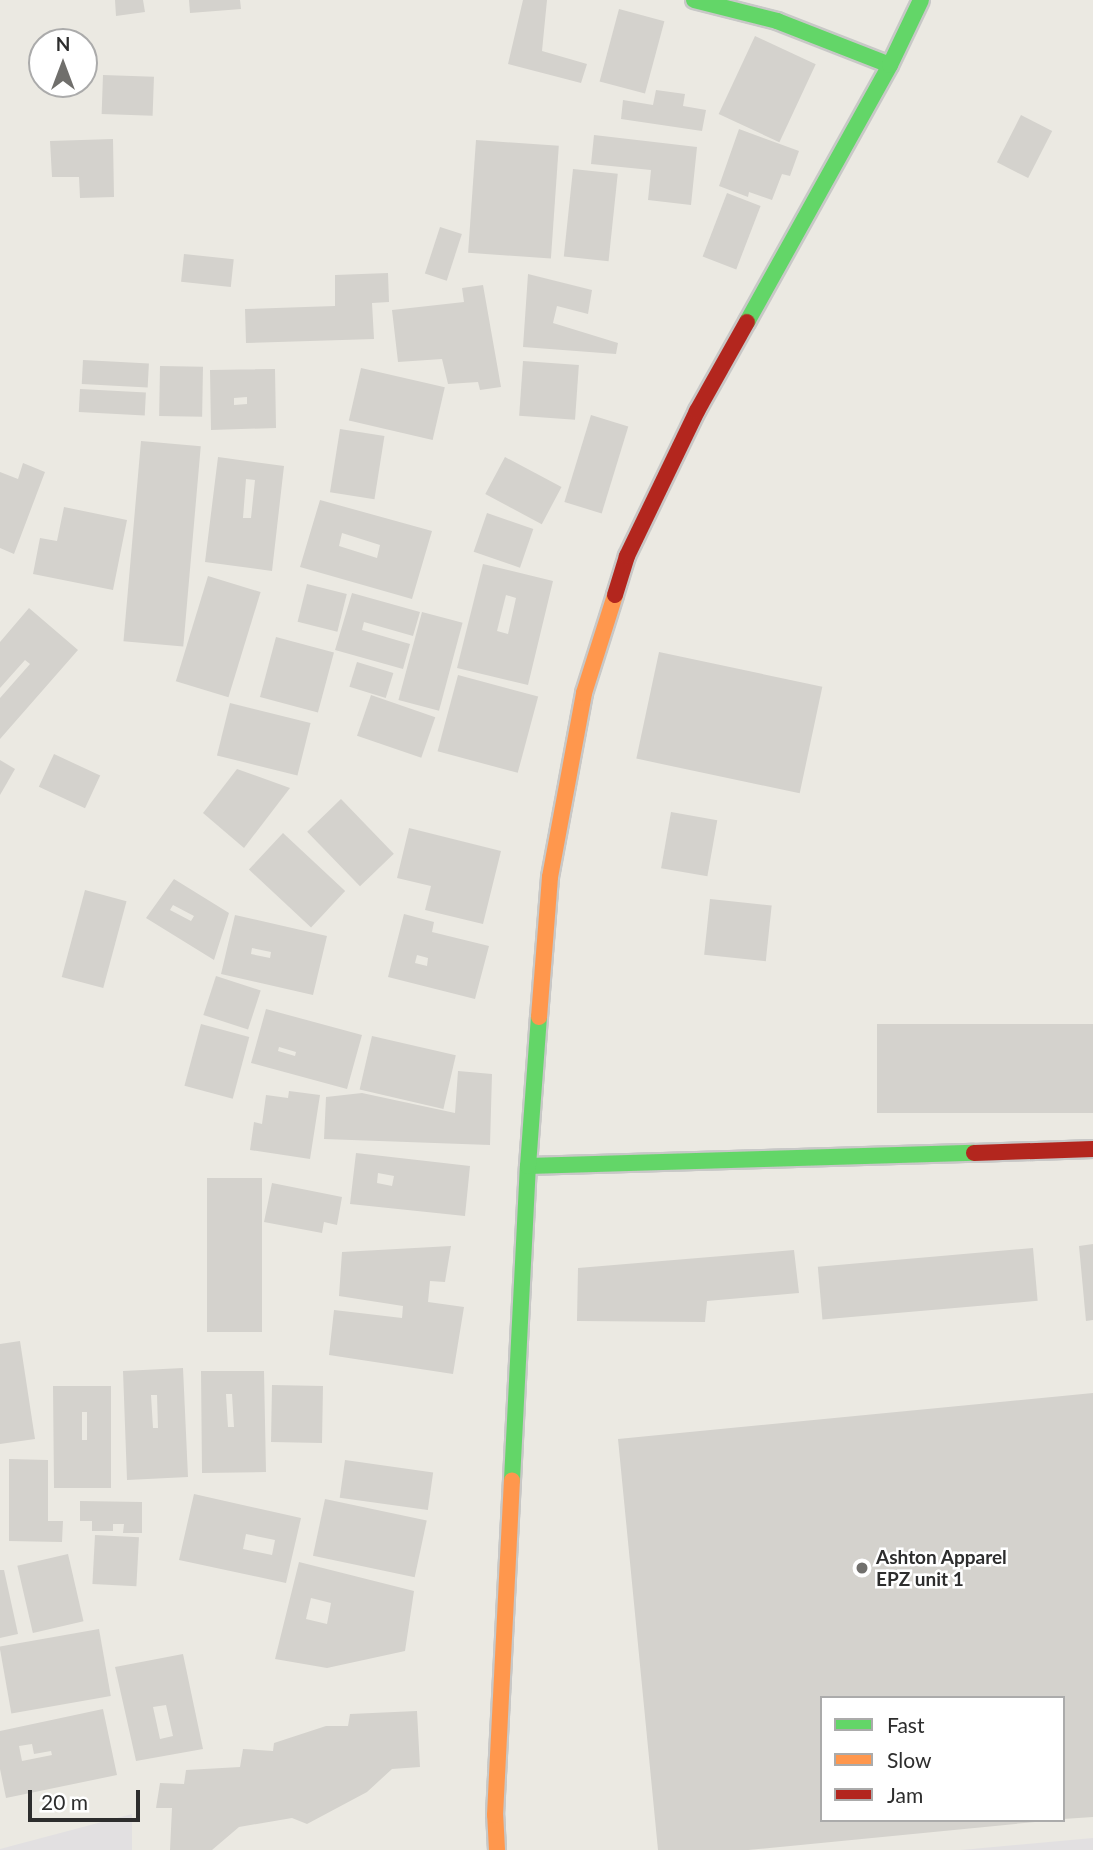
<!DOCTYPE html>
<style>
body{margin:0}
#map{position:relative;width:1093px;height:1850px;overflow:hidden;background:#ebe9e2;font-family:Lato,sans-serif}
div>[style]{position:absolute}
.industrial>*{inset:0;background:#e2e0e1}
.building>*{inset:0;background:#d4d2cd;transform-origin:0 0}
.roads{filter:drop-shadow(2px 0 #c8c8c7) drop-shadow(-2px 0 #c8c8c7) drop-shadow(0 2px #c8c8c7) drop-shadow(0 -2px #c8c8c7)}
.fast>*{height:16px;margin:-8px;padding:0 8px;transform-origin:8px;border-radius:8px;background:#63d668}
.slow>*{height:16px;margin:-8px;padding:0 8px;transform-origin:8px;border-radius:8px;background:#ff974d}
.jam>*{height:16px;margin:-8px;padding:0 8px;transform-origin:8px;border-radius:8px;background:#b3261e}
.dots>*{width:19px;height:19px;translate:-50% -50%;box-sizing:border-box;border:4px solid #fff;border-radius:50%}
span{translate:-50% -50%;white-space:nowrap;text-align:center;line-height:1.15;-webkit-text-stroke:5px #fff;paint-order:stroke}
.poi-label{font-size:19px;color:#2d2d2d;font-weight:700}
.left{translate:0 -50%;text-align:left}
.legend{position:absolute;left:820px;top:1696px;width:245px;height:126px;box-sizing:border-box;background:#fff;border:2px solid #ababab;margin:0;padding:9px 12px;list-style:none;font-size:21px;color:#2d2d2d}
.legend li{display:flex;align-items:center;gap:14px;height:35px}
.legend b{width:35px;border:2px solid #ababab}
.north{position:absolute;left:28px;top:28px;width:70px;height:70px;box-sizing:border-box;background:#fff;border:2px solid #ababab;border-radius:50%;rotate:0deg;font-size:19px;font-weight:700;line-height:28px;text-align:center;color:#2d2d2d}
.north::after{content:'';display:block;margin:auto;width:24px;height:32px;background:#706f6c;clip-path:polygon(50% 0,100% 100%,50% 72%,0 100%)}
.scale{position:absolute;left:28px;top:1790px;width:112px;height:32px;box-sizing:border-box;border:4px solid #2d2d2d;border-top:0;padding-left:9px;font-size:21px;line-height:24px;white-space:nowrap;color:#2d2d2d;-webkit-text-stroke:5px #fff;paint-order:stroke}
</style>
<div id="map">
<div class="industrial">
<div style="clip-path:polygon(132px 1814px,132px 1850px,0 1850px,0 1849px)"></div>
<div style="clip-path:polygon(1093px 1838px,1093px 1850px,961px 1850px)"></div>
</div>
<div class="building">
<div style="clip-path:polygon(115px 0,143px 0,145px 12px,116px 16px)"></div>
<div style="clip-path:polygon(189px 0,240px 0,241px 9px,190px 13px)"></div>
<div style="clip-path:polygon(523px 0,547px 0,542px 51px,587px 64px,581px 83px,508px 64px)"></div>
<div style="left:619px;top:9px;width:47px;height:75px;rotate:15deg"></div>
<div style="left:755px;top:36px;width:67px;height:86px;rotate:25deg"></div>
<div style="left:103px;top:75px;width:51px;height:39px;rotate:2deg"></div>
<div style="clip-path:polygon(656px 90px,685px 94px,683px 106px,706px 110px,702px 131px,621px 119px,623px 100px,653px 105px)"></div>
<div style="left:1021px;top:115px;width:35px;height:53px;rotate:27deg"></div>
<div style="clip-path:polygon(739px 129px,799px 151px,790px 176px,782px 174px,772px 200px,749px 192px,748px 197px,719px 186px)"></div>
<div style="clip-path:polygon(594px 135px,697px 147px,691px 205px,648px 200px,651px 170px,591px 164px)"></div>
<div style="clip-path:polygon(113px 139px,114px 197px,80px 198px,79px 177px,52px 177px,50px 141px)"></div>
<div style="left:476px;top:140px;width:83px;height:113px;rotate:4deg"></div>
<div style="left:573px;top:169px;width:45px;height:88px;rotate:6deg"></div>
<div style="left:727px;top:193px;width:36px;height:68px;rotate:21deg"></div>
<div style="left:440px;top:227px;width:23px;height:49px;rotate:18deg"></div>
<div style="left:184px;top:254px;width:50px;height:28px;rotate:6deg"></div>
<div style="clip-path:polygon(388px 273px,389px 302px,372px 303px,374px 339px,246px 343px,245px 309px,335px 306px,335px 275px)"></div>
<div style="clip-path:polygon(528px 274px,592px 290px,588px 314px,557px 306px,553px 323px,618px 343px,616px 354px,523px 347px)"></div>
<div style="clip-path:polygon(483px 285px,501px 387px,480px 390px,478px 382px,448px 384px,442px 359px,398px 362px,392px 310px,464px 302px,462px 288px)"></div>
<div style="left:83px;top:360px;width:66px;height:24px;rotate:3deg"></div>
<div style="left:523px;top:361px;width:56px;height:55px;rotate:4deg"></div>
<div style="left:160px;top:366px;width:43px;height:50px;rotate:1deg"></div>
<div style="left:361px;top:368px;width:86px;height:54px;rotate:13deg"></div>
<div style="clip-path:polygon(evenodd,275px 369px,276px 428px,211px 430px,210px 370px,275px 369px,247px 397px,247px 404px,234px 405px,234px 398px,247px 397px)"></div>
<div style="left:80px;top:389px;width:66px;height:23px;rotate:3deg"></div>
<div style="left:591px;top:415px;width:39px;height:91px;rotate:17deg"></div>
<div style="left:340px;top:429px;width:45px;height:64px;rotate:9deg"></div>
<div style="left:141px;top:441px;width:60px;height:201px;rotate:5deg"></div>
<div style="clip-path:polygon(evenodd,218px 457px,284px 466px,272px 571px,205px 562px,218px 457px,246px 479px,255px 480px,251px 518px,243px 518px,246px 479px)"></div>
<div style="left:505px;top:457px;width:64px;height:42px;rotate:28deg"></div>
<div style="clip-path:polygon(23px 463px,45px 472px,14px 554px,0 548px,0 472px,18px 479px)"></div>
<div style="clip-path:polygon(evenodd,320px 500px,432px 531px,412px 599px,300px 567px,320px 500px,342px 533px,380px 545px,377px 558px,339px 546px,342px 533px)"></div>
<div style="clip-path:polygon(64px 507px,127px 520px,113px 590px,33px 574px,40px 538px,57px 541px)"></div>
<div style="left:487px;top:513px;width:49px;height:41px;rotate:19deg"></div>
<div style="clip-path:polygon(evenodd,483px 564px,553px 581px,528px 685px,457px 668px,483px 564px,506px 595px,516px 598px,508px 634px,497px 631px,506px 595px)"></div>
<div style="left:208px;top:576px;width:55px;height:110px;rotate:17deg"></div>
<div style="left:307px;top:584px;width:41px;height:39px;rotate:14deg"></div>
<div style="clip-path:polygon(352px 593px,420px 612px,413px 636px,364px 622px,362px 630px,410px 644px,403px 669px,335px 650px)"></div>
<div style="clip-path:polygon(29px 608px,78px 650px,0 739px,0 698px,30px 664px,25px 660px,0 688px,0 642px)"></div>
<div style="left:422px;top:612px;width:42px;height:91px;rotate:15deg"></div>
<div style="left:276px;top:637px;width:60px;height:62px;rotate:15deg"></div>
<div style="left:659px;top:652px;width:167px;height:109px;rotate:12deg"></div>
<div style="left:357px;top:662px;width:38px;height:26px;rotate:17deg"></div>
<div style="left:458px;top:675px;width:83px;height:79px;rotate:15deg"></div>
<div style="left:371px;top:695px;width:68px;height:43px;rotate:19deg"></div>
<div style="left:230px;top:703px;width:83px;height:54px;rotate:14deg"></div>
<div style="left:54px;top:754px;width:51px;height:36px;rotate:25deg"></div>
<div style="clip-path:polygon(0 760px,15px 769px,0 795px)"></div>
<div style="clip-path:polygon(237px 769px,290px 788px,244px 848px,203px 813px)"></div>
<div style="left:341px;top:799px;width:76px;height:47px;rotate:46deg"></div>
<div style="left:671px;top:812px;width:47px;height:57px;rotate:10deg"></div>
<div style="clip-path:polygon(409px 828px,501px 851px,483px 924px,425px 910px,431px 886px,397px 878px)"></div>
<div style="left:283px;top:833px;width:85px;height:50px;rotate:43deg"></div>
<div style="clip-path:polygon(evenodd,174px 879px,229px 913px,214px 960px,146px 918px,174px 879px,173px 905px,194px 916px,191px 921px,170px 910px,173px 905px)"></div>
<div style="left:85px;top:890px;width:43px;height:90px;rotate:15deg"></div>
<div style="left:710px;top:899px;width:62px;height:56px;rotate:6deg"></div>
<div style="clip-path:polygon(evenodd,404px 914px,434px 922px,432px 932px,489px 946px,475px 999px,388px 977px,404px 914px,417px 955px,428px 958px,427px 966px,415px 963px,417px 955px)"></div>
<div style="clip-path:polygon(evenodd,235px 915px,327px 936px,313px 995px,221px 974px,235px 915px,252px 948px,271px 952px,270px 958px,251px 954px,252px 948px)"></div>
<div style="left:216px;top:976px;width:47px;height:41px;rotate:18deg"></div>
<div style="clip-path:polygon(evenodd,266px 1009px,362px 1035px,347px 1089px,251px 1063px,266px 1009px,279px 1047px,296px 1052px,295px 1056px,278px 1051px,279px 1047px)"></div>
<div style="left:201px;top:1024px;width:50px;height:64px;rotate:15deg"></div>
<div style="left:1093px;top:1024px;width:89px;height:216px;rotate:90deg"></div>
<div style="left:372px;top:1036px;width:86px;height:55px;rotate:13deg"></div>
<div style="clip-path:polygon(458px 1071px,492px 1074px,490px 1145px,324px 1139px,326px 1097px,362px 1093px,455px 1113px)"></div>
<div style="clip-path:polygon(289px 1091px,320px 1095px,310px 1159px,250px 1150px,254px 1122px,262px 1124px,266px 1095px,288px 1098px)"></div>
<div style="clip-path:polygon(evenodd,356px 1153px,470px 1166px,465px 1216px,350px 1204px,356px 1153px,378px 1173px,394px 1176px,392px 1186px,377px 1183px,378px 1173px)"></div>
<div style="left:207px;top:1178px;width:55px;height:154px"></div>
<div style="clip-path:polygon(272px 1183px,342px 1197px,337px 1225px,324px 1222px,322px 1233px,264px 1222px)"></div>
<div style="clip-path:polygon(1093px 1244px,1093px 1320px,1086px 1321px,1079px 1246px)"></div>
<div style="clip-path:polygon(451px 1246px,445px 1282px,430px 1281px,428px 1302px,464px 1307px,453px 1374px,329px 1355px,334px 1310px,402px 1318px,403px 1306px,339px 1296px,342px 1252px)"></div>
<div style="left:1033px;top:1248px;width:53px;height:216px;rotate:85deg"></div>
<div style="clip-path:polygon(794px 1250px,799px 1293px,707px 1301px,705px 1322px,577px 1321px,578px 1268px)"></div>
<div style="clip-path:polygon(20px 1341px,35px 1439px,0 1444px,0 1344px)"></div>
<div style="clip-path:polygon(evenodd,183px 1368px,188px 1477px,127px 1480px,123px 1371px,183px 1368px,151px 1395px,157px 1395px,158px 1428px,153px 1428px,151px 1395px)"></div>
<div style="clip-path:polygon(evenodd,201px 1371px,264px 1371px,266px 1472px,202px 1473px,201px 1371px,226px 1394px,232px 1394px,234px 1427px,228px 1427px,226px 1394px)"></div>
<div style="left:272px;top:1385px;width:51px;height:57px;rotate:1deg"></div>
<div style="clip-path:polygon(evenodd,53px 1386px,111px 1386px,111px 1488px,54px 1488px,53px 1386px,82px 1412px,87px 1412px,87px 1440px,82px 1440px,82px 1412px)"></div>
<div style="clip-path:polygon(1093px 1393px,1093px 1817px,1063px 1819px,1063px 1698px,822px 1698px,822px 1820px,1035px 1822px,748px 1850px,658px 1850px,618px 1439px)"></div>
<div style="clip-path:polygon(9px 1459px,48px 1460px,48px 1521px,63px 1521px,62px 1542px,9px 1541px)"></div>
<div style="left:345px;top:1460px;width:89px;height:38px;rotate:8deg"></div>
<div style="clip-path:polygon(evenodd,194px 1494px,301px 1518px,286px 1583px,179px 1560px,194px 1494px,246px 1534px,275px 1540px,272px 1555px,243px 1549px,246px 1534px)"></div>
<div style="left:325px;top:1499px;width:104px;height:58px;rotate:12deg"></div>
<div style="clip-path:polygon(80px 1501px,142px 1502px,142px 1533px,123px 1533px,124px 1524px,113px 1524px,113px 1531px,92px 1531px,92px 1521px,80px 1521px)"></div>
<div style="left:95px;top:1535px;width:44px;height:49px;rotate:3deg"></div>
<div style="left:68px;top:1554px;width:69px;height:52px;rotate:77deg"></div>
<div style="clip-path:polygon(evenodd,299px 1562px,414px 1591px,405px 1651px,327px 1668px,275px 1659px,299px 1562px,311px 1598px,331px 1603px,327px 1624px,306px 1619px,311px 1598px)"></div>
<div style="clip-path:polygon(0 1570px,4px 1570px,18px 1634px,0 1638px)"></div>
<div style="left:99px;top:1629px;width:68px;height:101px;rotate:80deg"></div>
<div style="clip-path:polygon(evenodd,183px 1654px,203px 1749px,136px 1761px,115px 1667px,183px 1654px,166px 1705px,173px 1736px,160px 1739px,153px 1707px,166px 1705px)"></div>
<div style="clip-path:polygon(evenodd,103px 1709px,117px 1775px,6px 1798px,0 1769px,0 1731px,103px 1709px,32px 1744px,34px 1754px,51px 1751px,52px 1755px,22px 1761px,19px 1746px,32px 1744px)"></div>
<div style="clip-path:polygon(417px 1711px,420px 1767px,392px 1769px,367px 1792px,307px 1824px,292px 1818px,239px 1827px,212px 1850px,170px 1850px,172px 1808px,156px 1808px,160px 1783px,184px 1784px,186px 1770px,240px 1767px,243px 1749px,273px 1751px,274px 1743px,326px 1726px,348px 1726px,350px 1714px)"></div>
</div>
<div class="roads">
<div class="fast">
<div style="left:694px;top:0;width:86px;rotate:14.2deg"></div>
<div style="left:777px;top:21px;width:121px;rotate:21.3deg"></div>
<div style="left:747px;top:322px;width:294px;rotate:-60.9deg"></div>
<div style="left:890px;top:65px;width:72px;rotate:-64.5deg"></div>
<div style="left:528px;top:1166px;width:446px;rotate:-1.7deg"></div>
<div style="left:512px;top:1480px;width:314px;rotate:-87.1deg"></div>
<div style="left:528px;top:1166px;width:149px;rotate:-85.8deg"></div>
</div>
<div class="slow">
<div style="left:539px;top:1017px;width:140px;rotate:-85.5deg"></div>
<div style="left:550px;top:877px;width:187px;rotate:-79.5deg"></div>
<div style="left:584px;top:693px;width:103px;rotate:-72.4deg"></div>
<div style="left:497px;top:1850px;width:35px;rotate:-93deg"></div>
<div style="left:495px;top:1815px;width:335px;rotate:-87.1deg"></div>
</div>
<div class="jam">
<div style="left:615px;top:595px;width:41px;rotate:-72.9deg"></div>
<div style="left:627px;top:556px;width:161px;rotate:-64.2deg"></div>
<div style="left:697px;top:411px;width:102px;rotate:-60.7deg"></div>
<div style="left:974px;top:1153px;width:119px;rotate:-1.9deg"></div>
</div>
</div>
<div class="dots">
<div style="left:862px;top:1568px;background:#706f6c"></div>
</div>
<div class="poi-label">
<span class="left" style="left:876px;top:1568px">Ashton Apparel<br>EPZ unit 1</span>
</div>
<ul class="legend">
<li><b style="height:9px;background:#63d668"></b>Fast</li>
<li><b style="height:9px;background:#ff974d"></b>Slow</li>
<li><b style="height:9px;background:#b3261e"></b>Jam</li>
</ul>
<div class="north">N</div>
<div class="scale">20 m</div>
</div>
